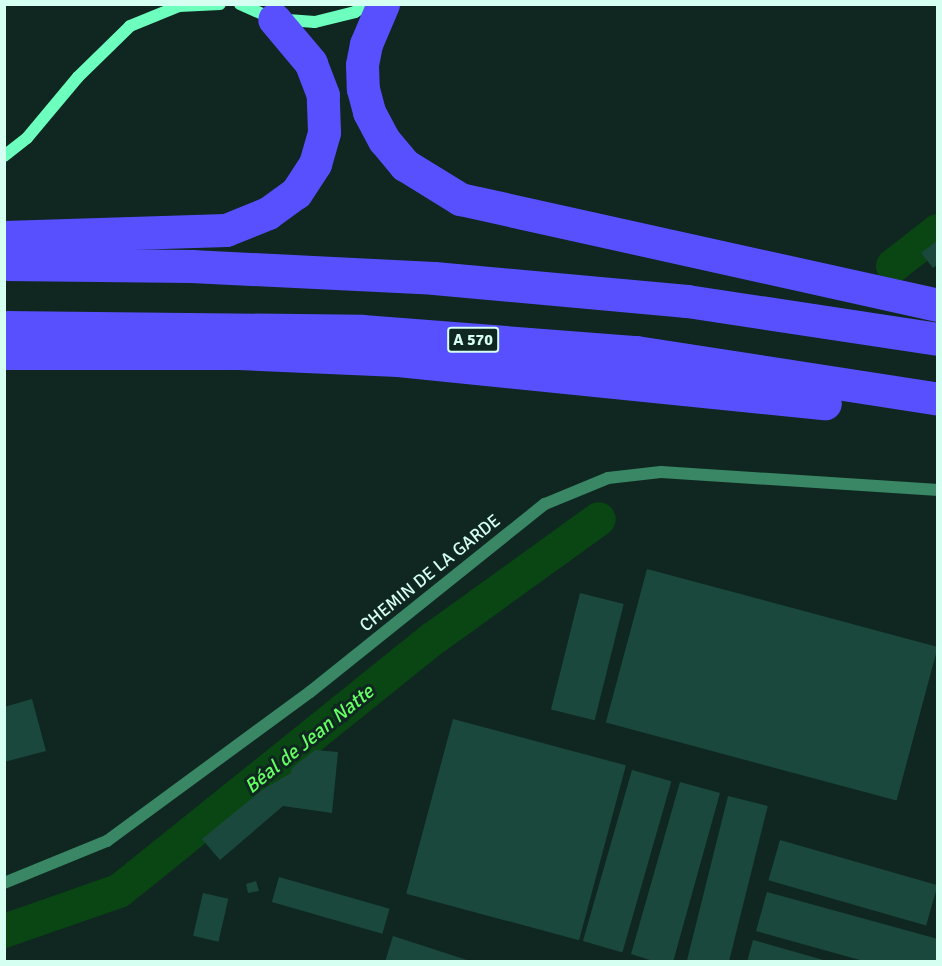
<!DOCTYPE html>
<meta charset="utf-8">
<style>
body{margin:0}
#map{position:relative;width:942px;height:966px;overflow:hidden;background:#0f2720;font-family:Signika,sans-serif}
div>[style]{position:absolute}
.canal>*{height:34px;margin:-17px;padding:0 17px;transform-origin:17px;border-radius:17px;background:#094613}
.building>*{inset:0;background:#1b483c;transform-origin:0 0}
.street>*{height:12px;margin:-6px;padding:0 6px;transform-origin:6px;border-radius:6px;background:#398765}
.secondary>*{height:12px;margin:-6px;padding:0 6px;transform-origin:6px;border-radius:6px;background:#6cffbd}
.highway>*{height:33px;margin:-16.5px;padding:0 16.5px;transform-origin:16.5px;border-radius:16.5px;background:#5850ff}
span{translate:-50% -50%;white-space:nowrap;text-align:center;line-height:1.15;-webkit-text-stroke:6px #0f2720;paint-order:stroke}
.shield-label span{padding:2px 4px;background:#0f2720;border:2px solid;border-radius:4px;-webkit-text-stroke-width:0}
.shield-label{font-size:16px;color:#d5fff0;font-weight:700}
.street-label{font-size:18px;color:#d5fff0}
.water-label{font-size:20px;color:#65ff63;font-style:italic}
.frame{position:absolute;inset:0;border:6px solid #d5fff0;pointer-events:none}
</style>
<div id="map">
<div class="canal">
<div style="left:893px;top:266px;width:57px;rotate:-37.9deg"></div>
<div style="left:4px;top:931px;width:122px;rotate:-19.2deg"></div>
<div style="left:119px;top:891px;width:404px;rotate:-38.8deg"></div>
<div style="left:434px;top:638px;width:203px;rotate:-35.8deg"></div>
</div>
<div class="building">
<div style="clip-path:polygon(938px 240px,938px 264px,933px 268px,921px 253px)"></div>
<div style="left:647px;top:569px;width:301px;height:159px;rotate:15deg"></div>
<div style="left:580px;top:593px;width:45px;height:120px;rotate:14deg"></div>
<div style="clip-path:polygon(32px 699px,46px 751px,4px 762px,4px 707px)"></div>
<div style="left:453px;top:719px;width:179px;height:181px;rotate:15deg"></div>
<div style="clip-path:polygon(315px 750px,338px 752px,332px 813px,283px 806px,220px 860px,202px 839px,262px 790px,291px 773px,292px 768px)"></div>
<div style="left:632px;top:770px;width:41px;height:178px;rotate:16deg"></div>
<div style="clip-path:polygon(680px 782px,720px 793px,673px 962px,656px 962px,631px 954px)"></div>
<div style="left:728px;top:796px;width:41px;height:173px;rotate:14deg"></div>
<div style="left:780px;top:840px;width:164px;height:42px;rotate:16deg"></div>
<div style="left:279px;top:877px;width:115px;height:26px;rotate:16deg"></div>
<div style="clip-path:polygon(256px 881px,259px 891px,248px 893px,246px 884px)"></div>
<div style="clip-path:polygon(767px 892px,938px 939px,938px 962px,867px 962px,756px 931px)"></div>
<div style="left:203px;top:893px;width:26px;height:44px;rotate:13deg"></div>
<div style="clip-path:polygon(393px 936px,470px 961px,470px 962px,385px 962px)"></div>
<div style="clip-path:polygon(753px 940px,827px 961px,826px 962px,747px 962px)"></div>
</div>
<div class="street">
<div style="left:4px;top:883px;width:111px;rotate:-22.2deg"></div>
<div style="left:107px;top:841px;width:252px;rotate:-36.3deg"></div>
<div style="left:310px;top:692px;width:301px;rotate:-38.7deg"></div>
<div style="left:545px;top:504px;width:68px;rotate:-22.4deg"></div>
<div style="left:608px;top:478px;width:53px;rotate:-6.5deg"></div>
<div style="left:661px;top:472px;width:278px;rotate:3.7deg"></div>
</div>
<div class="secondary">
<div style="left:240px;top:4px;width:37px;rotate:24deg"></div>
<div style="left:274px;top:19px;width:41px;rotate:4.2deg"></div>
<div style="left:315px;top:22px;width:41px;rotate:-14deg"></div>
<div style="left:355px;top:12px;width:14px;rotate:-34deg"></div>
<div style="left:4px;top:156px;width:29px;rotate:-38deg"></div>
<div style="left:27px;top:138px;width:80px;rotate:-50.1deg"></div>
<div style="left:78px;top:77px;width:73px;rotate:-44.4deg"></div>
<div style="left:130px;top:26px;width:53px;rotate:-22.2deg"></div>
<div style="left:179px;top:6px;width:41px;rotate:-2.8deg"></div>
</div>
<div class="highway">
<div style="left:383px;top:4px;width:43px;rotate:113deg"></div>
<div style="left:366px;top:44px;width:21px;rotate:101deg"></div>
<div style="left:362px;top:65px;width:24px;rotate:88deg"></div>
<div style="left:363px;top:89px;width:24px;rotate:75deg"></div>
<div style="left:369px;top:112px;width:32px;rotate:62deg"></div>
<div style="left:384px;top:140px;width:33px;rotate:50deg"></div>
<div style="left:405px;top:165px;width:65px;rotate:31.7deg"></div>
<div style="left:460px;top:199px;width:490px;rotate:12.5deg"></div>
<div style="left:4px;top:237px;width:222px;rotate:-1.8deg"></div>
<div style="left:226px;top:230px;width:45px;rotate:-22deg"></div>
<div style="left:268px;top:213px;width:34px;rotate:-36deg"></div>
<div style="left:296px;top:193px;width:35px;rotate:-57deg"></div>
<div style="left:315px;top:164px;width:33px;rotate:-74deg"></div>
<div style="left:324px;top:132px;width:37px;rotate:-92deg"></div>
<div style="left:323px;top:95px;width:34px;rotate:-111deg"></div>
<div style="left:311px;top:63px;width:57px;rotate:-130.1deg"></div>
<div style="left:4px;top:264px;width:187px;rotate:0.6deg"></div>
<div style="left:191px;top:266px;width:243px;rotate:2.8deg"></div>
<div style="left:434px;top:278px;width:254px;rotate:5.2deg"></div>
<div style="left:687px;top:301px;width:254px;rotate:8.6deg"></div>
<div style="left:4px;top:327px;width:358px;rotate:0.6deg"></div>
<div style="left:362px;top:331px;width:275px;rotate:4.4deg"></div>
<div style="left:636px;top:352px;width:306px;rotate:8.8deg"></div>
<div style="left:4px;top:353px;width:235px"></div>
<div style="left:239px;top:353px;width:159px;rotate:2.5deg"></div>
<div style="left:398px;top:360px;width:429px;rotate:5.8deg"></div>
</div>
<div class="shield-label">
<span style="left:473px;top:340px">A 570</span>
</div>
<div class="street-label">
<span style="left:430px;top:573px;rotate:-39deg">CHEMIN DE LA GARDE</span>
</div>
<div class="water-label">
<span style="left:309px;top:739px;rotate:-39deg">Béal de Jean Natte</span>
</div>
<div class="frame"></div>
</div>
